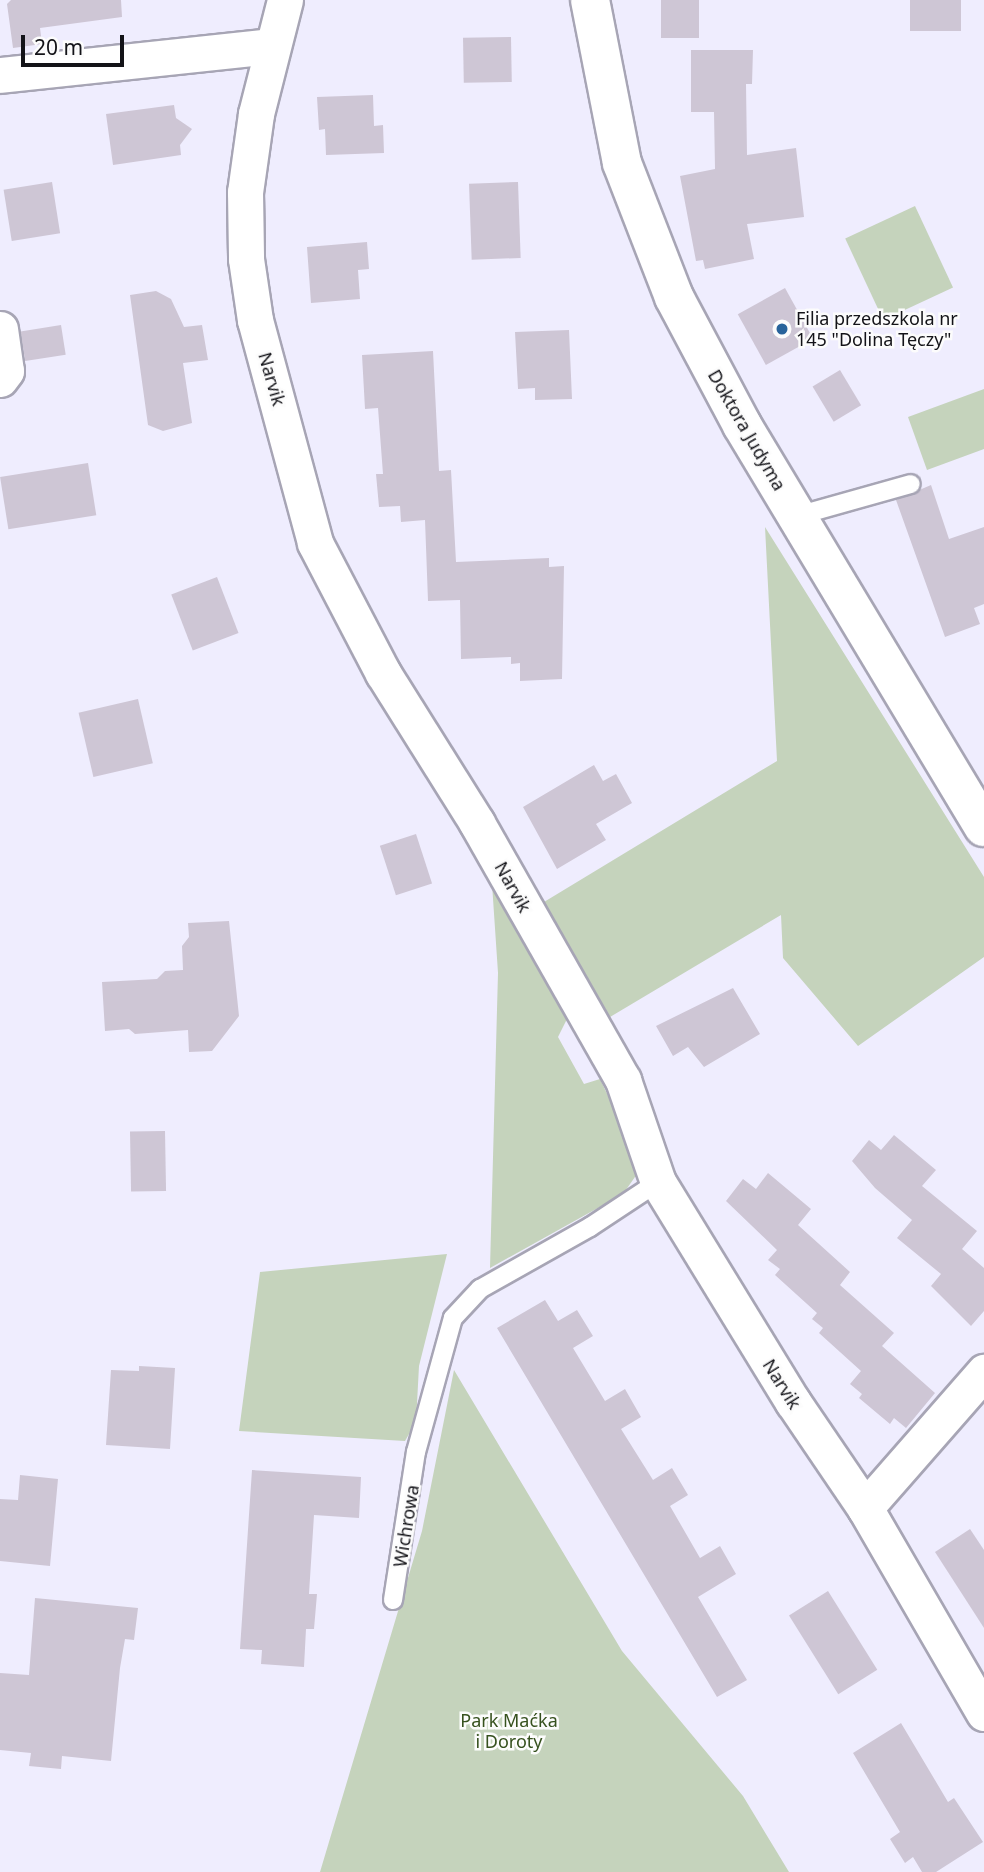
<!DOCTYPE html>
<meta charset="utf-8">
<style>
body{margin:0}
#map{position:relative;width:984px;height:1872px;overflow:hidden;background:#efedfe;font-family:"Noto Sans",sans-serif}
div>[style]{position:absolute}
.green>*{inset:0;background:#c5d3bc;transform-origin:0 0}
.building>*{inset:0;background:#cec6d5;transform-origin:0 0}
.roads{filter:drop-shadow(2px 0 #a7a5b5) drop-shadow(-2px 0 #a7a5b5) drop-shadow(0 2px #a7a5b5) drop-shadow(0 -2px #a7a5b5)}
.lane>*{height:18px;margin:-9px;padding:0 9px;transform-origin:9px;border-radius:9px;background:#fff}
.street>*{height:35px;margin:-17.5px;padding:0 17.5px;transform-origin:17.5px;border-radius:17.5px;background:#fff}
.secondary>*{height:38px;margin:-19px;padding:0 19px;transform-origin:19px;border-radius:19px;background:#fff}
.dots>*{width:19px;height:19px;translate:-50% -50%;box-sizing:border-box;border:4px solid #fcfcfc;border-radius:50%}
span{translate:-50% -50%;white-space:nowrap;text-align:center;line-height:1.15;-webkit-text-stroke:5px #fcfcfc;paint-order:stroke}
.poi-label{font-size:18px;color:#131318}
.left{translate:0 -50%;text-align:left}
.street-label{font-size:18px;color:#131318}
.park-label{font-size:18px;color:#36511e}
.scale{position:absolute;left:21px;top:35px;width:103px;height:32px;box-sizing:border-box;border:4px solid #131318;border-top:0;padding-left:9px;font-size:21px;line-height:24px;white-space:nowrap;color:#131318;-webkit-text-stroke:5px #fcfcfc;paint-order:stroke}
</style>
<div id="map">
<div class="green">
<div style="left:915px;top:206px;width:90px;height:77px;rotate:65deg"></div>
<div style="clip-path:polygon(984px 389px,984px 449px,927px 470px,908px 417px)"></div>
<div style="clip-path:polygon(765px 527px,984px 877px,984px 957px,858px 1046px,783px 958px,781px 915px,610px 1017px,544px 902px,777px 761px)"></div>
<div style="clip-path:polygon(491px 869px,569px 1015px,558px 1037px,584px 1084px,600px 1079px,642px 1167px,623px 1194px,490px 1268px,498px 973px)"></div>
<div style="clip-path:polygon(447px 1254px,419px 1366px,416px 1422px,405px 1441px,239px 1431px,260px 1272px)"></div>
<div style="clip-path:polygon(454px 1370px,622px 1651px,743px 1796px,789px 1872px,320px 1872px,422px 1531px)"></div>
</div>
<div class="building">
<div style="clip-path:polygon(11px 0,121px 0,122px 17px,40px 28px,42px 44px,13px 48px,7px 4px)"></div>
<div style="left:661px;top:0;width:38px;height:38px"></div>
<div style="left:910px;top:0;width:51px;height:31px"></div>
<div style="left:511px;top:37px;width:45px;height:48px;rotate:89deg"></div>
<div style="clip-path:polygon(691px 50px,753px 50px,752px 84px,746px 84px,747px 155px,796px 148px,804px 217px,747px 224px,754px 259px,705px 269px,703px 260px,696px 261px,680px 176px,715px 169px,714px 112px,691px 112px)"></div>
<div style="clip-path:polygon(373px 95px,374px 126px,383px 125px,384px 153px,326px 155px,325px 129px,319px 130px,317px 97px)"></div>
<div style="clip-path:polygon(174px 105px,176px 118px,192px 129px,180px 145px,181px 155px,113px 165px,106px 114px)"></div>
<div style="left:52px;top:182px;width:52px;height:49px;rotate:81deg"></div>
<div style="left:518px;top:182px;width:76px;height:49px;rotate:88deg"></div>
<div style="clip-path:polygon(367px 242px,369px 269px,358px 270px,360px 299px,311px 303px,307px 247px)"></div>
<div style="left:785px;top:288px;width:58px;height:54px;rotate:61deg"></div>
<div style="clip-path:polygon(156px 291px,171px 299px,184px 327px,202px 325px,208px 360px,183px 363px,192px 423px,163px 431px,148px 425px,130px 295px)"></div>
<div style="left:61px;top:325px;width:30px;height:41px;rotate:81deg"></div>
<div style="clip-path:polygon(569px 330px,572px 399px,535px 400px,535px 388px,518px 389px,515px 332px)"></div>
<div style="clip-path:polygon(433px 351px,439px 471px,451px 470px,456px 562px,549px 558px,549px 567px,564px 566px,562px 679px,520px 681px,520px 663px,511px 664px,511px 657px,461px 659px,460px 600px,428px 601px,425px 520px,401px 522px,400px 506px,379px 507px,376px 474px,383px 474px,378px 408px,365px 409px,362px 355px)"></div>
<div style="left:840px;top:370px;width:41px;height:32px;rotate:59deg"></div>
<div style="left:88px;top:463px;width:53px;height:89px;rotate:81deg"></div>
<div style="clip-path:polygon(931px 485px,949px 539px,984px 527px,984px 604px,974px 608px,980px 624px,945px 637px,896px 500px)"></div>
<div style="left:217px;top:577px;width:60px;height:49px;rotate:69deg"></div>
<div style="left:138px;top:699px;width:66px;height:61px;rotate:77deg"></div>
<div style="clip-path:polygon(594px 765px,603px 781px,616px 774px,632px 803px,596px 824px,606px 840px,557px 869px,523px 807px)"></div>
<div style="left:416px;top:834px;width:52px;height:38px;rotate:72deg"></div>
<div style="clip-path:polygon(229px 921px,239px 1016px,212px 1051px,189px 1052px,188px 1030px,135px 1034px,129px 1029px,105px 1031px,102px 982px,157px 979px,165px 971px,183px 970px,182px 946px,189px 937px,188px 923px)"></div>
<div style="clip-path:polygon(733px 988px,760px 1034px,704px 1067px,688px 1047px,673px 1056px,656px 1026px)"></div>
<div style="left:165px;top:1131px;width:60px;height:35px;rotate:89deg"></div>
<div style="clip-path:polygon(894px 1135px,936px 1170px,922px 1186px,977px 1231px,962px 1249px,984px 1268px,984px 1311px,971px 1326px,931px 1286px,941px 1274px,897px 1238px,912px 1220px,875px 1188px,852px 1161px,869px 1140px,881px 1150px)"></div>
<div style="clip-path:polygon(768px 1173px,811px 1209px,798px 1225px,850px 1272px,840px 1285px,894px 1333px,882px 1346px,935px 1393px,906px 1428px,894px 1418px,890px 1424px,859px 1398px,862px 1394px,850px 1384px,861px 1371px,819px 1333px,823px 1328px,812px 1319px,817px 1313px,775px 1275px,780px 1269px,768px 1260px,777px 1250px,726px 1201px,743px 1179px,756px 1189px)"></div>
<div style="clip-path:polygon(545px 1300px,558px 1321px,577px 1310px,593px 1336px,573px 1348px,605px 1401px,625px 1389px,641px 1417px,621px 1429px,653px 1480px,672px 1468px,688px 1495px,670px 1506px,700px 1558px,720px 1546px,736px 1574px,698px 1597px,747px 1680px,717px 1697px,497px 1328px)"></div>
<div style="clip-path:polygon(139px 1366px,175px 1368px,170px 1449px,106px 1445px,111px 1370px,139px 1371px)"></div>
<div style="clip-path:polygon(252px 1470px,361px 1477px,359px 1518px,314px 1515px,309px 1594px,317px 1594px,314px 1629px,306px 1629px,304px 1667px,261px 1664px,262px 1650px,240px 1649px)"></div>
<div style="clip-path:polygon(20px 1475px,58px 1479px,50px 1566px,0 1561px,0 1499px,18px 1500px)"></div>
<div style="clip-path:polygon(970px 1529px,984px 1550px,984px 1628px,935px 1552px)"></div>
<div style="left:828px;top:1591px;width:93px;height:46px;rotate:58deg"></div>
<div style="clip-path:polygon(35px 1598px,138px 1608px,134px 1640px,125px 1639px,120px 1668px,111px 1761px,62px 1756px,61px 1769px,29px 1766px,31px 1753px,0 1750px,0 1673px,29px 1675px)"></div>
<div style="clip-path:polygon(901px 1723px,948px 1802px,954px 1798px,983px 1842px,936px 1872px,922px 1872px,913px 1857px,905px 1863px,890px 1839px,900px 1832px,853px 1753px)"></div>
</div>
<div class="roads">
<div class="lane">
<div style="left:797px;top:516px;width:118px;rotate:-15.7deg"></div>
<div style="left:393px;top:1600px;width:150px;rotate:-81.2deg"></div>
<div style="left:416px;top:1452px;width:139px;rotate:-74.6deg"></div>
<div style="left:453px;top:1318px;width:40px;rotate:-47deg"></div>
<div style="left:480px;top:1289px;width:126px;rotate:-29.4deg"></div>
<div style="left:590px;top:1227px;width:82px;rotate:-33.5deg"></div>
</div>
<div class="street">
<div style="left:285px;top:0;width:118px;rotate:104.3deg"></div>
<div style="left:256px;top:114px;width:79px;rotate:98deg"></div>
<div style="left:245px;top:192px;width:67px;rotate:89.1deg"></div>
<div style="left:246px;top:259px;width:62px;rotate:81.6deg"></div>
<div style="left:255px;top:320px;width:231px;rotate:74.9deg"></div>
<div style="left:315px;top:543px;width:147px;rotate:62.4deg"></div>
<div style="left:383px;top:673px;width:177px;rotate:57.9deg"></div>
<div style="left:477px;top:823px;width:296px;rotate:60.4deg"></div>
<div style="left:623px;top:1080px;width:108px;rotate:71.1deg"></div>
<div style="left:658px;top:1182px;width:258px;rotate:58.5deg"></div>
<div style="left:793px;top:1402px;width:128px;rotate:55.8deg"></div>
<div style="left:865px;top:1508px;width:237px;rotate:59.9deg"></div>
<div style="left:0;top:75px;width:273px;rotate:-6.1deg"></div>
<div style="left:0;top:329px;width:42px;rotate:81.9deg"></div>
<div style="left:6px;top:371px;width:10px;rotate:127deg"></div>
<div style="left:865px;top:1508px;width:181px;rotate:-48.8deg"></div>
</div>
<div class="secondary">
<div style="left:590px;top:0;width:166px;rotate:78.9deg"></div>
<div style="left:622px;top:163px;width:144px;rotate:68.8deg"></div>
<div style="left:674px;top:297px;width:145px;rotate:62deg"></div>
<div style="left:742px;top:425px;width:469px;rotate:59deg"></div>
</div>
</div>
<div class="dots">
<div style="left:782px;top:329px;background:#28639b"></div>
</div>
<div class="poi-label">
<span class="left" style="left:796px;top:329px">Filia przedszkola nr<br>145 "Dolina Tęczy"</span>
</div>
<div class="street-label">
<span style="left:272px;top:379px;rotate:74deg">Narvik</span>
<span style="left:747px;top:430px;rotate:60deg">Doktora Judyma</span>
<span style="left:513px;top:887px;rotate:61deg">Narvik</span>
<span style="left:782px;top:1384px;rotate:58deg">Narvik</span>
<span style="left:406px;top:1526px;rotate:-81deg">Wichrowa</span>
</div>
<div class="park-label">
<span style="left:509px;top:1731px">Park Maćka<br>i Doroty</span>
</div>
<div class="scale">20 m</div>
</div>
